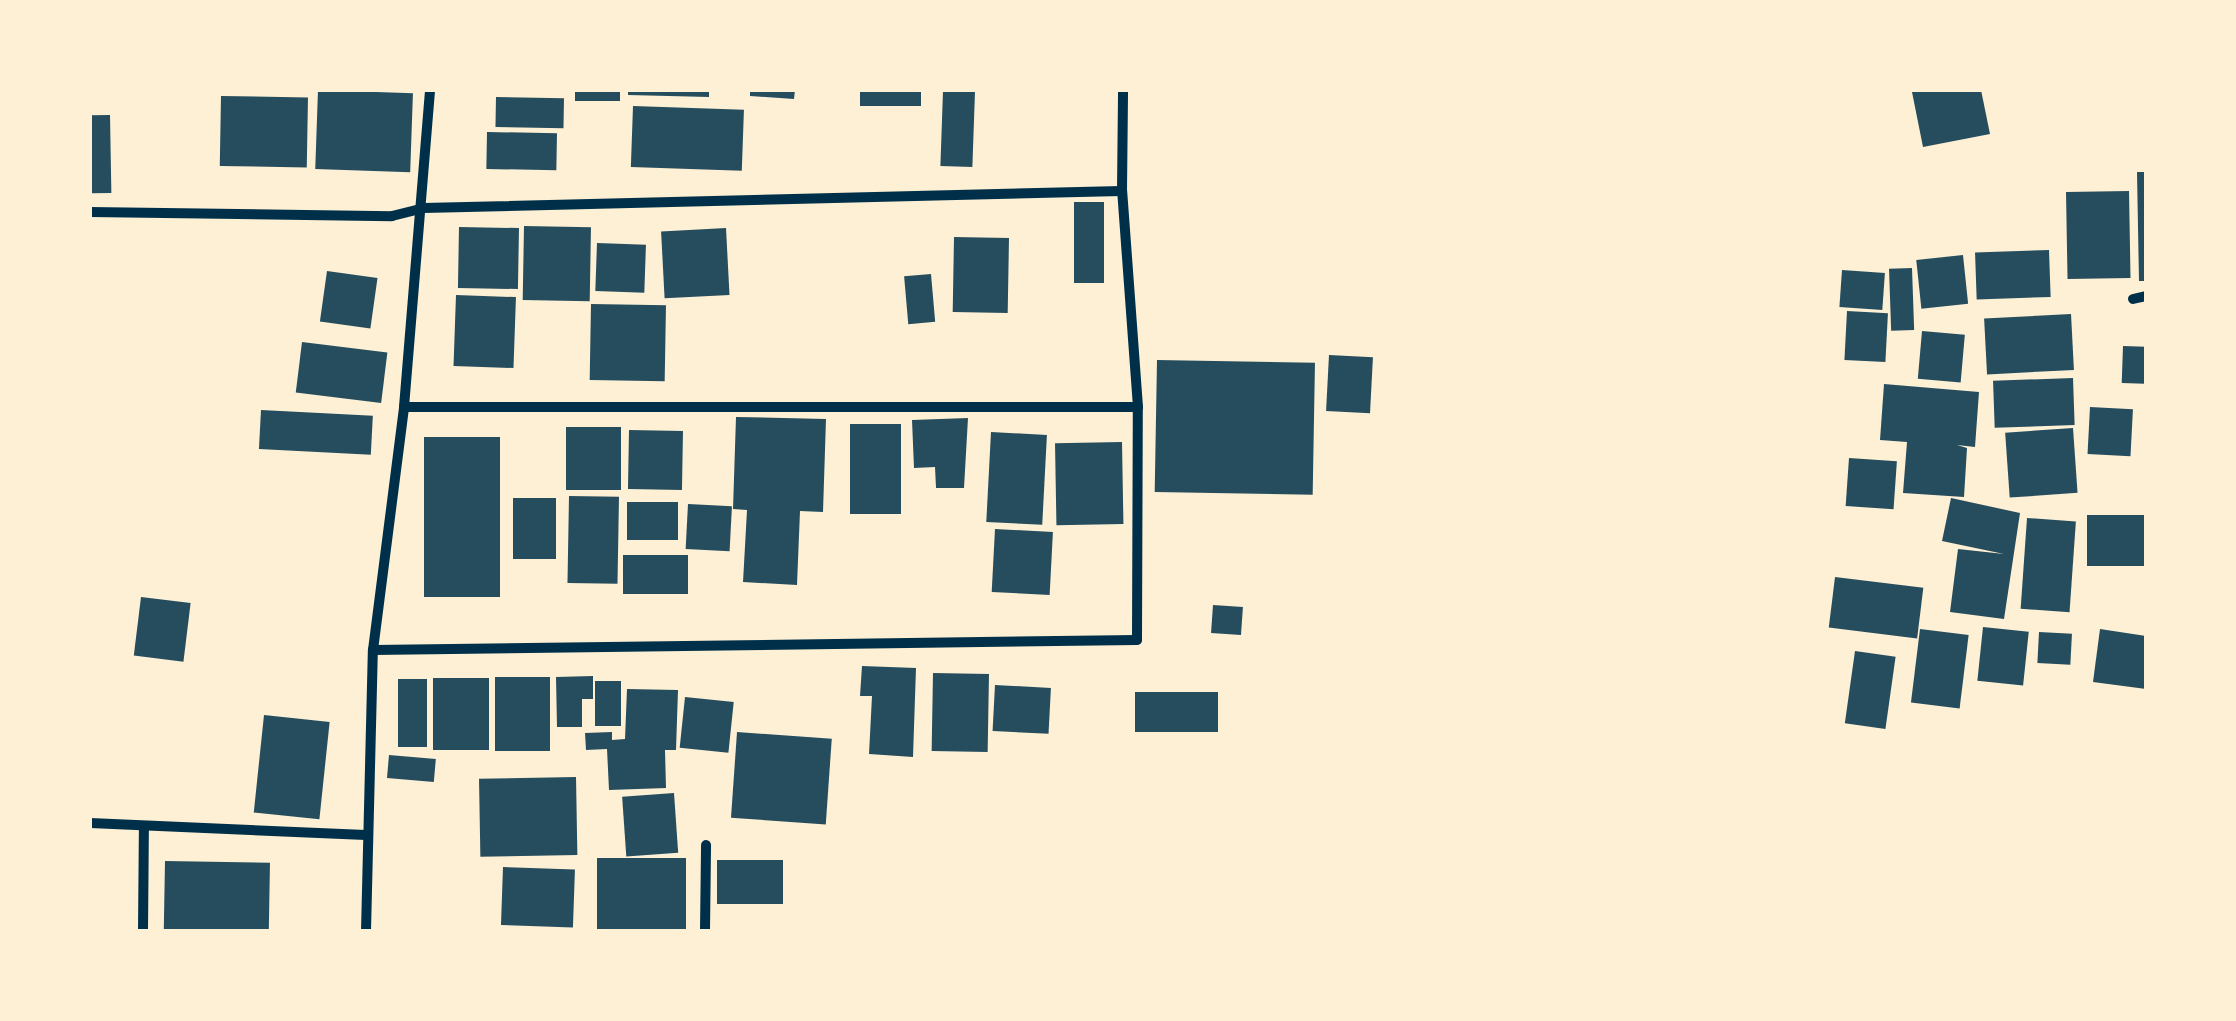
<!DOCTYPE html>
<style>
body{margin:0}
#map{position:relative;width:2236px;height:1021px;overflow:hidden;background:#fdf0d5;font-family:Arial,sans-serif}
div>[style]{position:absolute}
.building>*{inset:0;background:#264d5e;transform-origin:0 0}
.minor>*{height:10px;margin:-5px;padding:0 5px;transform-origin:5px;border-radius:5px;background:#003049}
span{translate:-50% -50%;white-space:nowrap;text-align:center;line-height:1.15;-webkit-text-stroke:8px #fdf0d5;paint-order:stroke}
.frame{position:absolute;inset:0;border:92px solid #fdf0d5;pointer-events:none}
</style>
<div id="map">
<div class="building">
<div style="left:318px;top:90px;width:95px;height:79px;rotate:2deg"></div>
<div style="left:575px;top:90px;width:45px;height:11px"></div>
<div style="clip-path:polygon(628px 90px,709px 90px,709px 97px,628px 95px)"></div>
<div style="clip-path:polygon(750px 90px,795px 90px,794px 99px,750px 96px)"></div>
<div style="left:860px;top:90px;width:61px;height:16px"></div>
<div style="clip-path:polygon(1924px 90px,1981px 90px,1990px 134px,1923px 147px,1912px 92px)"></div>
<div style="left:943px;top:91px;width:32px;height:75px;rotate:2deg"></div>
<div style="left:221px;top:96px;width:87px;height:70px;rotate:1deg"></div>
<div style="left:496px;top:97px;width:68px;height:30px;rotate:1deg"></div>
<div style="left:633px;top:106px;width:111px;height:61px;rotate:2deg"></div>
<div style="left:110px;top:115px;width:78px;height:20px;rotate:89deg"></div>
<div style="left:487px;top:132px;width:70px;height:37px;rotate:1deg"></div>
<div style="clip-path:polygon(2137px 172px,2146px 172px,2146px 281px,2139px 281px)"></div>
<div style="left:2129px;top:191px;width:87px;height:63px;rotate:89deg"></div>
<div style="left:1074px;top:202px;width:30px;height:81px"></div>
<div style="left:524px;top:226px;width:67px;height:74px;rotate:1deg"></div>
<div style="left:459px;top:227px;width:60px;height:61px;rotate:1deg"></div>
<div style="left:726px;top:228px;width:67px;height:65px;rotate:87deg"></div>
<div style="left:954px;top:237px;width:55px;height:75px;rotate:1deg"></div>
<div style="left:597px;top:243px;width:49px;height:48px;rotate:2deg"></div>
<div style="left:2049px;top:250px;width:47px;height:74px;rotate:88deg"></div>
<div style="left:1963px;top:255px;width:49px;height:47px;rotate:84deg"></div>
<div style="left:1912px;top:268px;width:62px;height:23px;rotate:88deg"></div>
<div style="left:1842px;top:270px;width:43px;height:37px;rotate:4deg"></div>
<div style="left:327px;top:271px;width:51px;height:51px;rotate:8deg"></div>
<div style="left:931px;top:274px;width:48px;height:27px;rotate:85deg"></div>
<div style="left:456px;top:295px;width:60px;height:71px;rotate:2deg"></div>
<div style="left:591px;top:304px;width:75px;height:76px;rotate:1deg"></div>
<div style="left:1847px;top:311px;width:41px;height:49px;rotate:3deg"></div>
<div style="left:2071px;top:314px;width:56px;height:87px;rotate:87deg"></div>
<div style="left:1922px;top:331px;width:43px;height:48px;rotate:5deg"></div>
<div style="left:302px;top:342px;width:86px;height:51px;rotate:7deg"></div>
<div style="left:2123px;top:346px;width:23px;height:37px;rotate:2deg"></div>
<div style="left:1329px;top:355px;width:44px;height:56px;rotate:3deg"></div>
<div style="left:1157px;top:360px;width:158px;height:132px;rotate:1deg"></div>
<div style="left:2073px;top:378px;width:47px;height:80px;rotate:88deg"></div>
<div style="clip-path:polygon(1884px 384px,1979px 392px,1975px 447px,1957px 445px,1967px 448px,1964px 497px,1903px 493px,1907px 442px,1880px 440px)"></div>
<div style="left:2090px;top:407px;width:43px;height:47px;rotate:3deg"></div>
<div style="left:261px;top:410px;width:112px;height:39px;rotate:3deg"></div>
<div style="clip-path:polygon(736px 417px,826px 419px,823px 512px,800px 511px,797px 585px,743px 582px,747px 510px,733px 509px)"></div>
<div style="clip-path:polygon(968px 418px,964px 488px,936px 488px,935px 467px,914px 468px,912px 420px)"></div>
<div style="left:850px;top:424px;width:51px;height:90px"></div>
<div style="left:566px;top:427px;width:55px;height:63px"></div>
<div style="left:2073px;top:428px;width:65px;height:68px;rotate:86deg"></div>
<div style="left:629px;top:430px;width:54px;height:59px;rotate:1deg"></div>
<div style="left:991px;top:432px;width:56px;height:90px;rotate:3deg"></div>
<div style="left:500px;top:437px;width:160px;height:76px;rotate:90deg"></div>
<div style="left:1122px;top:442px;width:82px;height:67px;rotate:89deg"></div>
<div style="left:1849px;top:458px;width:48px;height:48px;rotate:4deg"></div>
<div style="left:569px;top:496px;width:50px;height:87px;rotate:1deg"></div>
<div style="left:513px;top:498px;width:43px;height:61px"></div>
<div style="clip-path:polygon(1951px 498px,2020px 513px,2004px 619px,1950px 612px,1958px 549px,2004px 554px,1942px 541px)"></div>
<div style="left:627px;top:502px;width:51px;height:38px"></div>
<div style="left:688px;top:504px;width:44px;height:45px;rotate:3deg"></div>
<div style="left:2146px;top:515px;width:51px;height:59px;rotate:90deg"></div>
<div style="left:2027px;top:518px;width:49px;height:91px;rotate:4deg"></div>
<div style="left:995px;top:529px;width:58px;height:63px;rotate:3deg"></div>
<div style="left:623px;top:555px;width:65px;height:39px"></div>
<div style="left:1835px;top:577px;width:89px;height:51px;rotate:7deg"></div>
<div style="left:141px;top:597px;width:50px;height:59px;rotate:7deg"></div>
<div style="left:1213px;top:605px;width:30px;height:28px;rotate:4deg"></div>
<div style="left:1983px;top:627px;width:46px;height:54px;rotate:6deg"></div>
<div style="left:1920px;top:629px;width:49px;height:74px;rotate:7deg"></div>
<div style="clip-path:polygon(2100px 629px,2146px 636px,2146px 689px,2093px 682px)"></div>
<div style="left:2039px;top:632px;width:33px;height:31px;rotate:3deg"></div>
<div style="left:1855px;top:651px;width:41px;height:73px;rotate:8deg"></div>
<div style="clip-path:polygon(862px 666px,916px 668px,913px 757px,869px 754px,872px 696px,860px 696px)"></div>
<div style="left:933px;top:673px;width:56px;height:78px;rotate:1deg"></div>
<div style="clip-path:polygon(593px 676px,593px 699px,582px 699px,582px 727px,557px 727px,556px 677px)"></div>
<div style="left:495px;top:677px;width:55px;height:74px"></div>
<div style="left:433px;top:678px;width:56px;height:72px"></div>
<div style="left:398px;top:679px;width:29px;height:68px"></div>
<div style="left:595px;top:681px;width:26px;height:45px"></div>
<div style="left:995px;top:685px;width:56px;height:46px;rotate:3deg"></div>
<div style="clip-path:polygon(627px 689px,678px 690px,676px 750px,665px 750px,666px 788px,609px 790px,607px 749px,586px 750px,585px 733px,612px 732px,612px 740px,625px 739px)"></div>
<div style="left:1218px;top:692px;width:40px;height:83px;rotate:90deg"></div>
<div style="left:685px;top:697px;width:49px;height:51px;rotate:6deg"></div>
<div style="left:264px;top:715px;width:66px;height:98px;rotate:6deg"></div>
<div style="left:737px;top:732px;width:95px;height:86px;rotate:4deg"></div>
<div style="left:389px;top:755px;width:47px;height:23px;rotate:5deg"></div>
<div style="left:576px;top:777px;width:78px;height:97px;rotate:89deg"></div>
<div style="left:674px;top:793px;width:60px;height:52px;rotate:86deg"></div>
<div style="left:597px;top:858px;width:89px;height:73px"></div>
<div style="left:717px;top:860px;width:66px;height:44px"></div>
<div style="left:165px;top:861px;width:105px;height:70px;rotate:1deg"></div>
<div style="left:503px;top:867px;width:72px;height:58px;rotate:2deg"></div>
</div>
<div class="minor">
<div style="left:90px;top:212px;width:302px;rotate:0.8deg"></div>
<div style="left:392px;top:216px;width:32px;rotate:-14deg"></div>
<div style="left:423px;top:208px;width:699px;rotate:-1.39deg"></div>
<div style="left:2133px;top:299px;width:13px;rotate:-13deg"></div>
<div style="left:404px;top:407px;width:734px"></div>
<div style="left:373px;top:650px;width:764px;rotate:-0.75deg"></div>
<div style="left:1137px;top:640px;width:233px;rotate:-89.8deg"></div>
<div style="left:1138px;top:407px;width:217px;rotate:-94.2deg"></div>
<div style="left:1122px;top:191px;width:101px;rotate:-89.4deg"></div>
<div style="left:90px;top:823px;width:276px;rotate:2.5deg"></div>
<div style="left:143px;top:931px;width:105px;rotate:-89.5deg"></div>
<div style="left:366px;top:931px;width:281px;rotate:-88.6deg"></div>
<div style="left:373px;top:650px;width:245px;rotate:-82.7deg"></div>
<div style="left:404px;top:407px;width:318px;rotate:-85.3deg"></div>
<div style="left:705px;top:931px;width:86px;rotate:-89.3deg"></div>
</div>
<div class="frame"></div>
</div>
